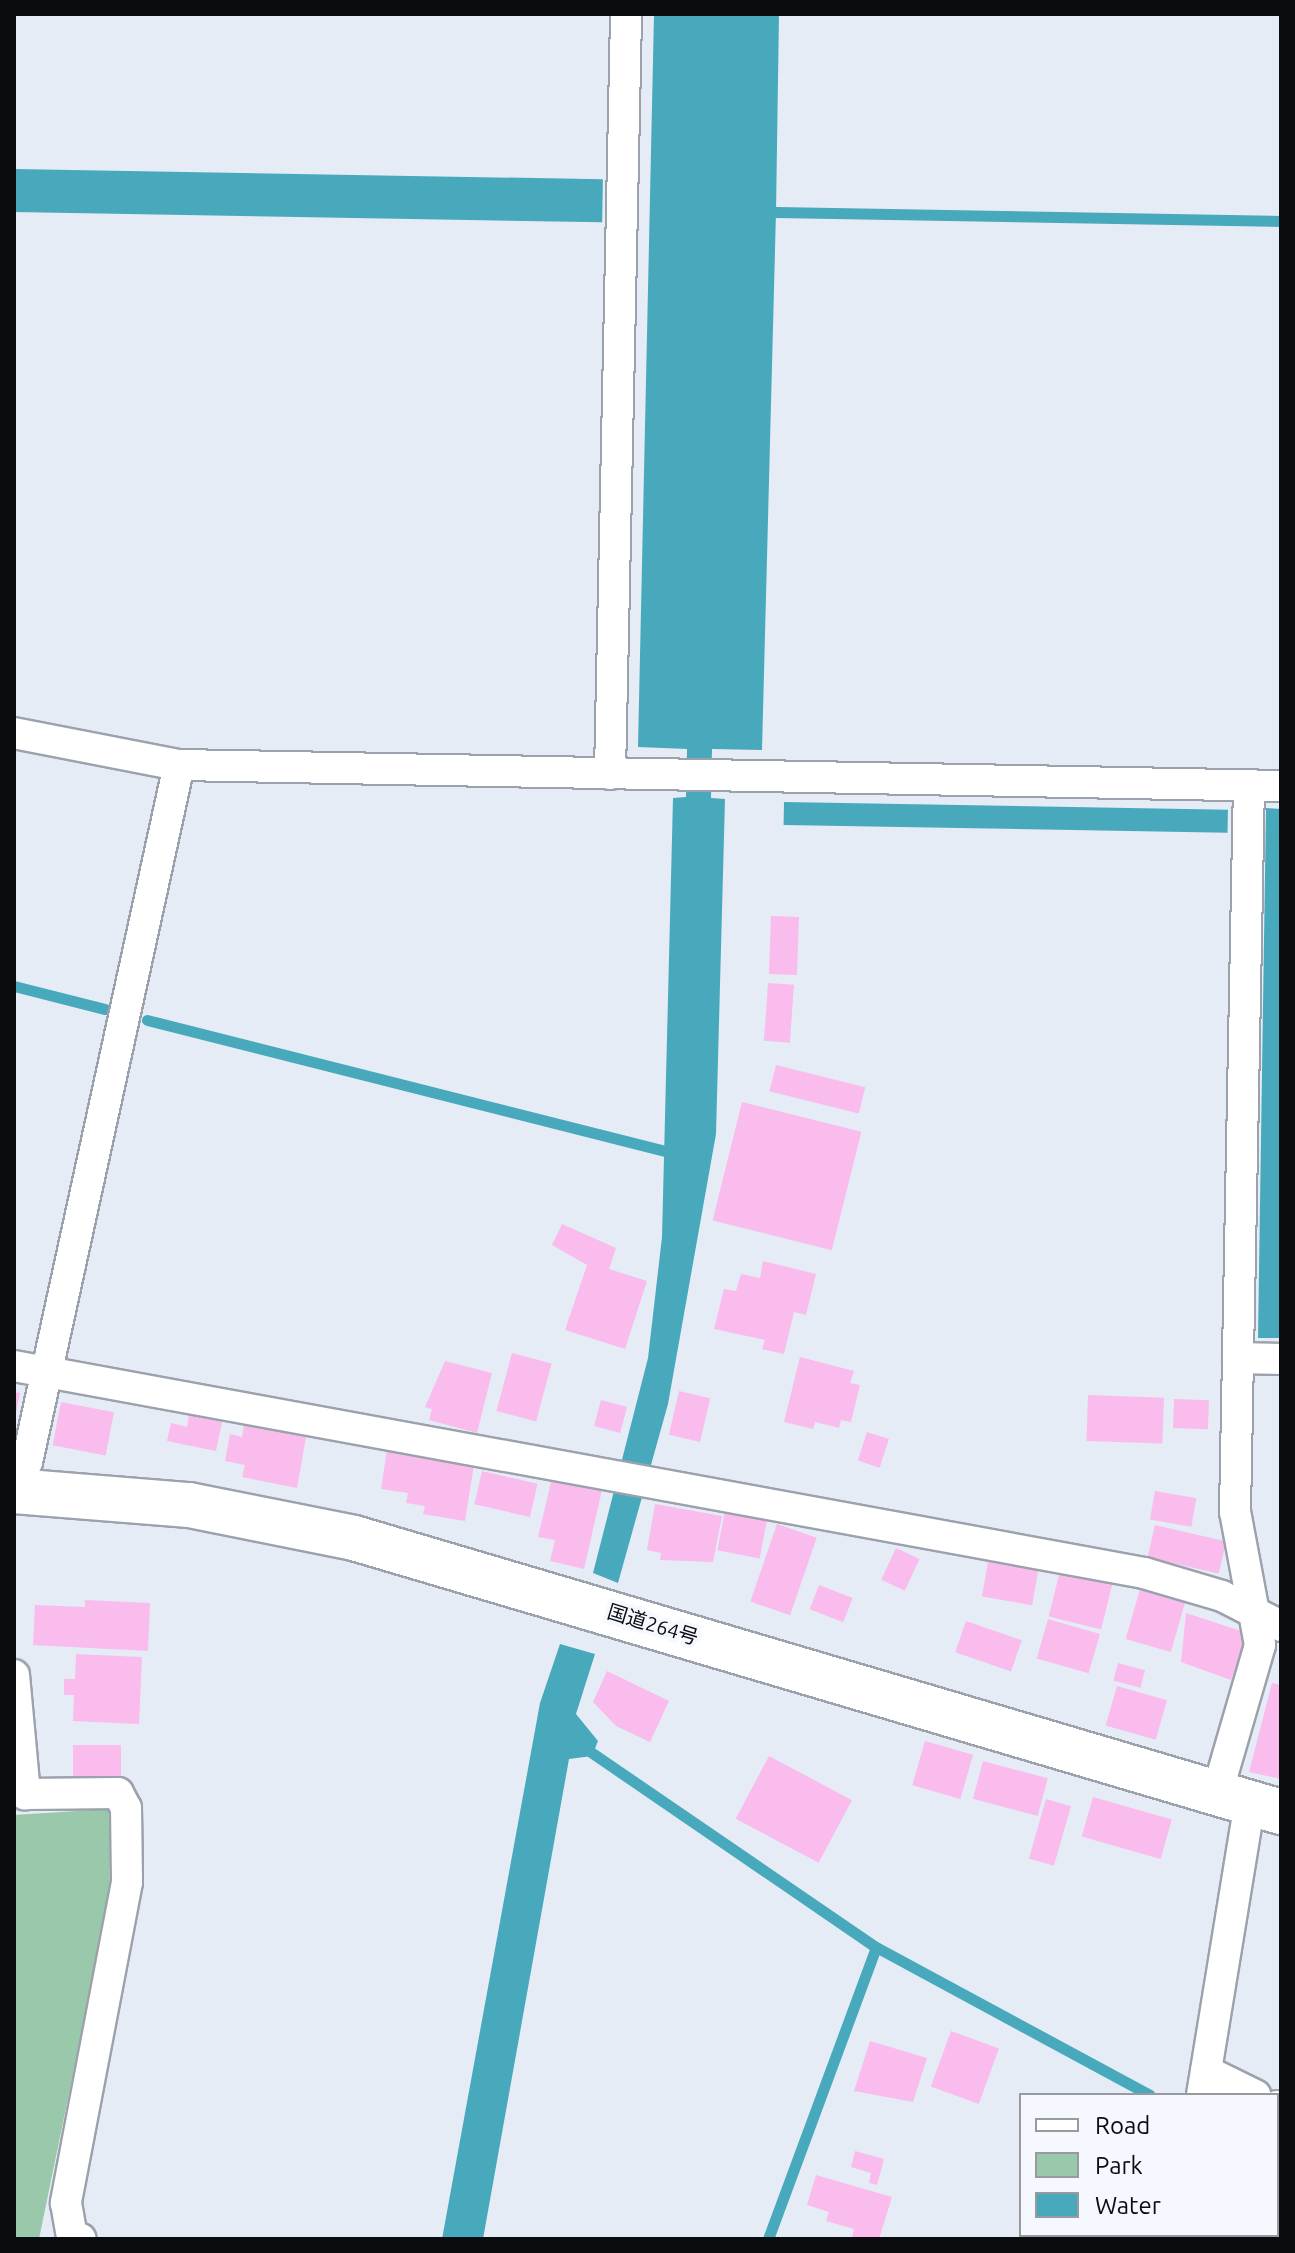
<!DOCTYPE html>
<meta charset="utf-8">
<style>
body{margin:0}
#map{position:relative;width:1295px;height:2253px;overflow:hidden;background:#e5ecf6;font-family:Ubuntu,"Noto Sans JP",sans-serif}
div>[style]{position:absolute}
.green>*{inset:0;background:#99c8aa}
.water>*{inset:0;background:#48a9bc;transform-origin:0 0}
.stream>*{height:11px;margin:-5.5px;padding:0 5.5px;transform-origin:5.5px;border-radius:5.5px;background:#48a9bc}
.building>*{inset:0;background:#f9bced;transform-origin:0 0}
.roads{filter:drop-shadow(2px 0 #9ca2ab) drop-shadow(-2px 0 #9ca2ab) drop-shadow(0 2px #9ca2ab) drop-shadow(0 -2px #9ca2ab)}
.street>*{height:30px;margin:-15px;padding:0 15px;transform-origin:15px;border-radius:15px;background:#fff}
.highway>*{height:44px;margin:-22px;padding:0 22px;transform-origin:22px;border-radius:22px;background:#fff}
span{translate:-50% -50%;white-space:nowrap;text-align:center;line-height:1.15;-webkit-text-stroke:8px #f5f9ff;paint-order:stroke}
.street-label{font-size:20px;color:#0a0d10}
.frame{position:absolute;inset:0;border:16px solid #0a0d10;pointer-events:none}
.legend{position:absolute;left:1019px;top:2093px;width:260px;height:144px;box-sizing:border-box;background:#f5f9ff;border:2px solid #979b9f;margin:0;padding:10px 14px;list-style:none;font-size:24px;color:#0a0d10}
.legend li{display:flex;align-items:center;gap:16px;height:40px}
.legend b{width:40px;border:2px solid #979b9f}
</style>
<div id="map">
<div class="green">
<div style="clip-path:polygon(109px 1809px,110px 1894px,39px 2239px,14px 2238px,14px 1815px)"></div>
</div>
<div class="water">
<div style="clip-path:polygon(654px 14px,779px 14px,776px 212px,762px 750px,712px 749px,711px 798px,725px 799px,716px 1134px,668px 1404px,618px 1583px,593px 1573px,648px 1358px,662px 1237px,673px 798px,686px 797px,687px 749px,638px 747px)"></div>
<div style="left:14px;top:169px;width:589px;height:43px;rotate:1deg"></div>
<div style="left:784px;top:802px;width:444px;height:23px;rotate:1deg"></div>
<div style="clip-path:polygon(1266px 808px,1281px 809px,1281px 1338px,1258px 1338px)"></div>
<div style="clip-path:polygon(560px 1644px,595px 1654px,576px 1714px,598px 1741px,592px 1756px,569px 1759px,483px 2239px,442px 2239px,540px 1703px)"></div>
</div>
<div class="stream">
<div style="left:776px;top:212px;width:505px;rotate:1.02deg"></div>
<div style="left:14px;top:986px;width:94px;rotate:14.2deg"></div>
<div style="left:147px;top:1020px;width:534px;rotate:14.19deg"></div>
<div style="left:582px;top:1746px;width:356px;rotate:34.4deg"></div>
<div style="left:876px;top:1947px;width:311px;rotate:28.4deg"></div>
<div style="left:768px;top:2239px;width:311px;rotate:-69.7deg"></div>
<div style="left:1146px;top:2239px;width:4px;rotate:-76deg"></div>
</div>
<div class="building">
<div style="left:771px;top:916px;width:28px;height:58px;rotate:2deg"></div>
<div style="left:768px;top:983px;width:26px;height:58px;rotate:4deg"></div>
<div style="left:776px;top:1065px;width:92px;height:27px;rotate:14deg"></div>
<div style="left:742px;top:1102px;width:123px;height:122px;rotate:14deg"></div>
<div style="clip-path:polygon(562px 1224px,616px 1248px,609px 1269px,647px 1281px,625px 1349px,565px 1330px,587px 1265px,552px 1245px)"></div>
<div style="clip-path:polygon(763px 1261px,816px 1274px,806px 1315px,794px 1312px,784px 1354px,762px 1349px,765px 1340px,714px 1329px,724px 1289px,736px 1291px,741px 1274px,760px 1278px)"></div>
<div style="left:512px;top:1353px;width:41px;height:60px;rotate:15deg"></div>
<div style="clip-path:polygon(800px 1357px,854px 1371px,850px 1383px,860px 1385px,851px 1422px,841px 1420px,839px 1428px,815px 1422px,813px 1429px,784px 1422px)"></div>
<div style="clip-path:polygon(445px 1361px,492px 1373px,477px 1433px,429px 1420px,432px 1409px,425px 1407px)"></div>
<div style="left:679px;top:1391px;width:32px;height:45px;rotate:13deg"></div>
<div style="clip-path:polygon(14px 1392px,20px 1393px,15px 1418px,14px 1418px)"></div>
<div style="left:1088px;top:1395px;width:76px;height:46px;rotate:2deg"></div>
<div style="left:1174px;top:1399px;width:35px;height:29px;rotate:2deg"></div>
<div style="left:601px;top:1400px;width:27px;height:27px;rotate:15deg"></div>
<div style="left:61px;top:1402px;width:54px;height:44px;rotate:11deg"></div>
<div style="clip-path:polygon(189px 1415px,222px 1422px,216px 1451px,167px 1441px,171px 1423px,187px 1427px)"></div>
<div style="clip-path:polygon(244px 1425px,306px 1437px,297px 1488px,242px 1477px,245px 1465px,225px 1461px,230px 1434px,242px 1437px)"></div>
<div style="left:867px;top:1432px;width:23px;height:30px;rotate:18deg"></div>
<div style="clip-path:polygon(387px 1450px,474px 1465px,465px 1521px,423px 1514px,425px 1506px,406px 1503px,408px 1493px,381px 1489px)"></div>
<div style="left:482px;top:1471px;width:57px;height:34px;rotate:13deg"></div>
<div style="clip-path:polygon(552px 1478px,602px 1490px,584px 1569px,550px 1561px,555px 1540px,538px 1537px)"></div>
<div style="left:1155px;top:1491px;width:42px;height:29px;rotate:10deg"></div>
<div style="clip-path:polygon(655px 1504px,722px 1516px,713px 1562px,660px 1560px,661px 1553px,647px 1550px)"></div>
<div style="left:725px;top:1511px;width:43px;height:40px;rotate:11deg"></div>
<div style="left:777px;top:1524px;width:42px;height:82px;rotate:19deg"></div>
<div style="left:1155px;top:1525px;width:73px;height:33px;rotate:13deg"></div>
<div style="left:896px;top:1548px;width:26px;height:35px;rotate:25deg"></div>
<div style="left:988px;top:1562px;width:51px;height:35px;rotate:10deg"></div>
<div style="left:1061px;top:1567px;width:54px;height:51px;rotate:14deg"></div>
<div style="left:819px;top:1585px;width:36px;height:26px;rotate:21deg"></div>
<div style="left:1140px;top:1589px;width:47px;height:52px;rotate:16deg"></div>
<div style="clip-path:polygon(85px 1600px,150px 1603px,148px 1651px,33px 1645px,35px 1605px,85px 1607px)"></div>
<div style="clip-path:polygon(1186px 1613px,1247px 1633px,1231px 1680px,1181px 1662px)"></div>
<div style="left:1048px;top:1619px;width:54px;height:41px;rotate:16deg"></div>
<div style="left:966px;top:1621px;width:59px;height:33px;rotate:19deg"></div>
<div style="clip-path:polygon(76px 1654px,142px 1657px,139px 1724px,73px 1721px,74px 1695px,64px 1695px,64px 1679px,75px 1679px)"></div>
<div style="left:1118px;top:1663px;width:28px;height:18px;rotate:15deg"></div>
<div style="clip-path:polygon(607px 1671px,669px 1701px,650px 1742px,616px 1726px,593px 1702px)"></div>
<div style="clip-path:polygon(1272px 1683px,1281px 1685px,1281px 1779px,1249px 1772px)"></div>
<div style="left:1117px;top:1686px;width:52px;height:41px;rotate:16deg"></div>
<div style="left:925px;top:1741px;width:50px;height:46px;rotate:16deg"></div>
<div style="left:73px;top:1745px;width:48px;height:32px"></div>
<div style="left:769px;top:1756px;width:94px;height:71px;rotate:28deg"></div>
<div style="left:983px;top:1761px;width:67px;height:39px;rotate:15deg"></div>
<div style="left:1093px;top:1797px;width:82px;height:41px;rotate:16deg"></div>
<div style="left:1046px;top:1799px;width:26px;height:62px;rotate:16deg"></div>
<div style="left:951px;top:2031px;width:51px;height:59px;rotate:20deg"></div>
<div style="clip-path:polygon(870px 2041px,927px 2058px,913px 2102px,854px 2091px)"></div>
<div style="clip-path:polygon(855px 2151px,884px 2159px,877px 2185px,869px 2183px,871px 2173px,851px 2167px)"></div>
<div style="clip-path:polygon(816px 2175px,892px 2197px,879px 2239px,852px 2237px,854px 2229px,826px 2221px,829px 2212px,807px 2205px)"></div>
</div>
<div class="roads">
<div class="street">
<div style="left:14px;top:733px;width:168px;rotate:11deg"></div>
<div style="left:179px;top:765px;width:1102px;rotate:1.09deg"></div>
<div style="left:610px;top:774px;width:760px;rotate:-88.79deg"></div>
<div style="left:1238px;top:1358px;width:43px;rotate:1.3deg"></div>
<div style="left:14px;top:1366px;width:1149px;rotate:10.38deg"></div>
<div style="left:1144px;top:1573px;width:81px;rotate:16.4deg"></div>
<div style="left:1222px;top:1596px;width:66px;rotate:27deg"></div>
<div style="left:14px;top:1482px;width:24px;rotate:-57deg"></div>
<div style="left:27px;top:1462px;width:713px;rotate:-77.7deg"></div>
<div style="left:14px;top:1675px;width:120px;rotate:84.7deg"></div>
<div style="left:25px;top:1794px;width:93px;rotate:-0.6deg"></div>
<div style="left:118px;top:1793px;width:17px;rotate:62deg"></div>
<div style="left:126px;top:1808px;width:74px;rotate:89.2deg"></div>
<div style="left:127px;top:1882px;width:327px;rotate:100.8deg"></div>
<div style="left:66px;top:2203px;width:34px;rotate:80deg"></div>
<div style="left:72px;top:2236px;width:9px;rotate:18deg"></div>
<div style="left:1217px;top:1793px;width:154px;rotate:-73.8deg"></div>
<div style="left:1260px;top:1645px;width:135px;rotate:-100.6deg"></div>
<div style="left:1235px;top:1512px;width:726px;rotate:-88.9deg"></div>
<div style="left:1206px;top:2071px;width:55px;rotate:26.1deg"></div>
<div style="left:1202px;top:2095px;width:296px;rotate:-80.7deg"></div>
<div style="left:1277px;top:2106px;width:4px;rotate:27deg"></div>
<div style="left:1179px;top:2239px;width:4px;rotate:-90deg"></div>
</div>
<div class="highway">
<div style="left:14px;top:1491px;width:176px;rotate:4.6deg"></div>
<div style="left:189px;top:1505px;width:168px;rotate:11.3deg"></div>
<div style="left:354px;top:1538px;width:967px;rotate:16.47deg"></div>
</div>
</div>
<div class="street-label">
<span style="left:653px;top:1624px;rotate:17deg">国道264号</span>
</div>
<div class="frame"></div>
<ul class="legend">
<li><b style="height:10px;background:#fff"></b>Road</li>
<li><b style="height:22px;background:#99c8aa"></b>Park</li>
<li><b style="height:22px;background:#48a9bc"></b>Water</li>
</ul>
</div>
